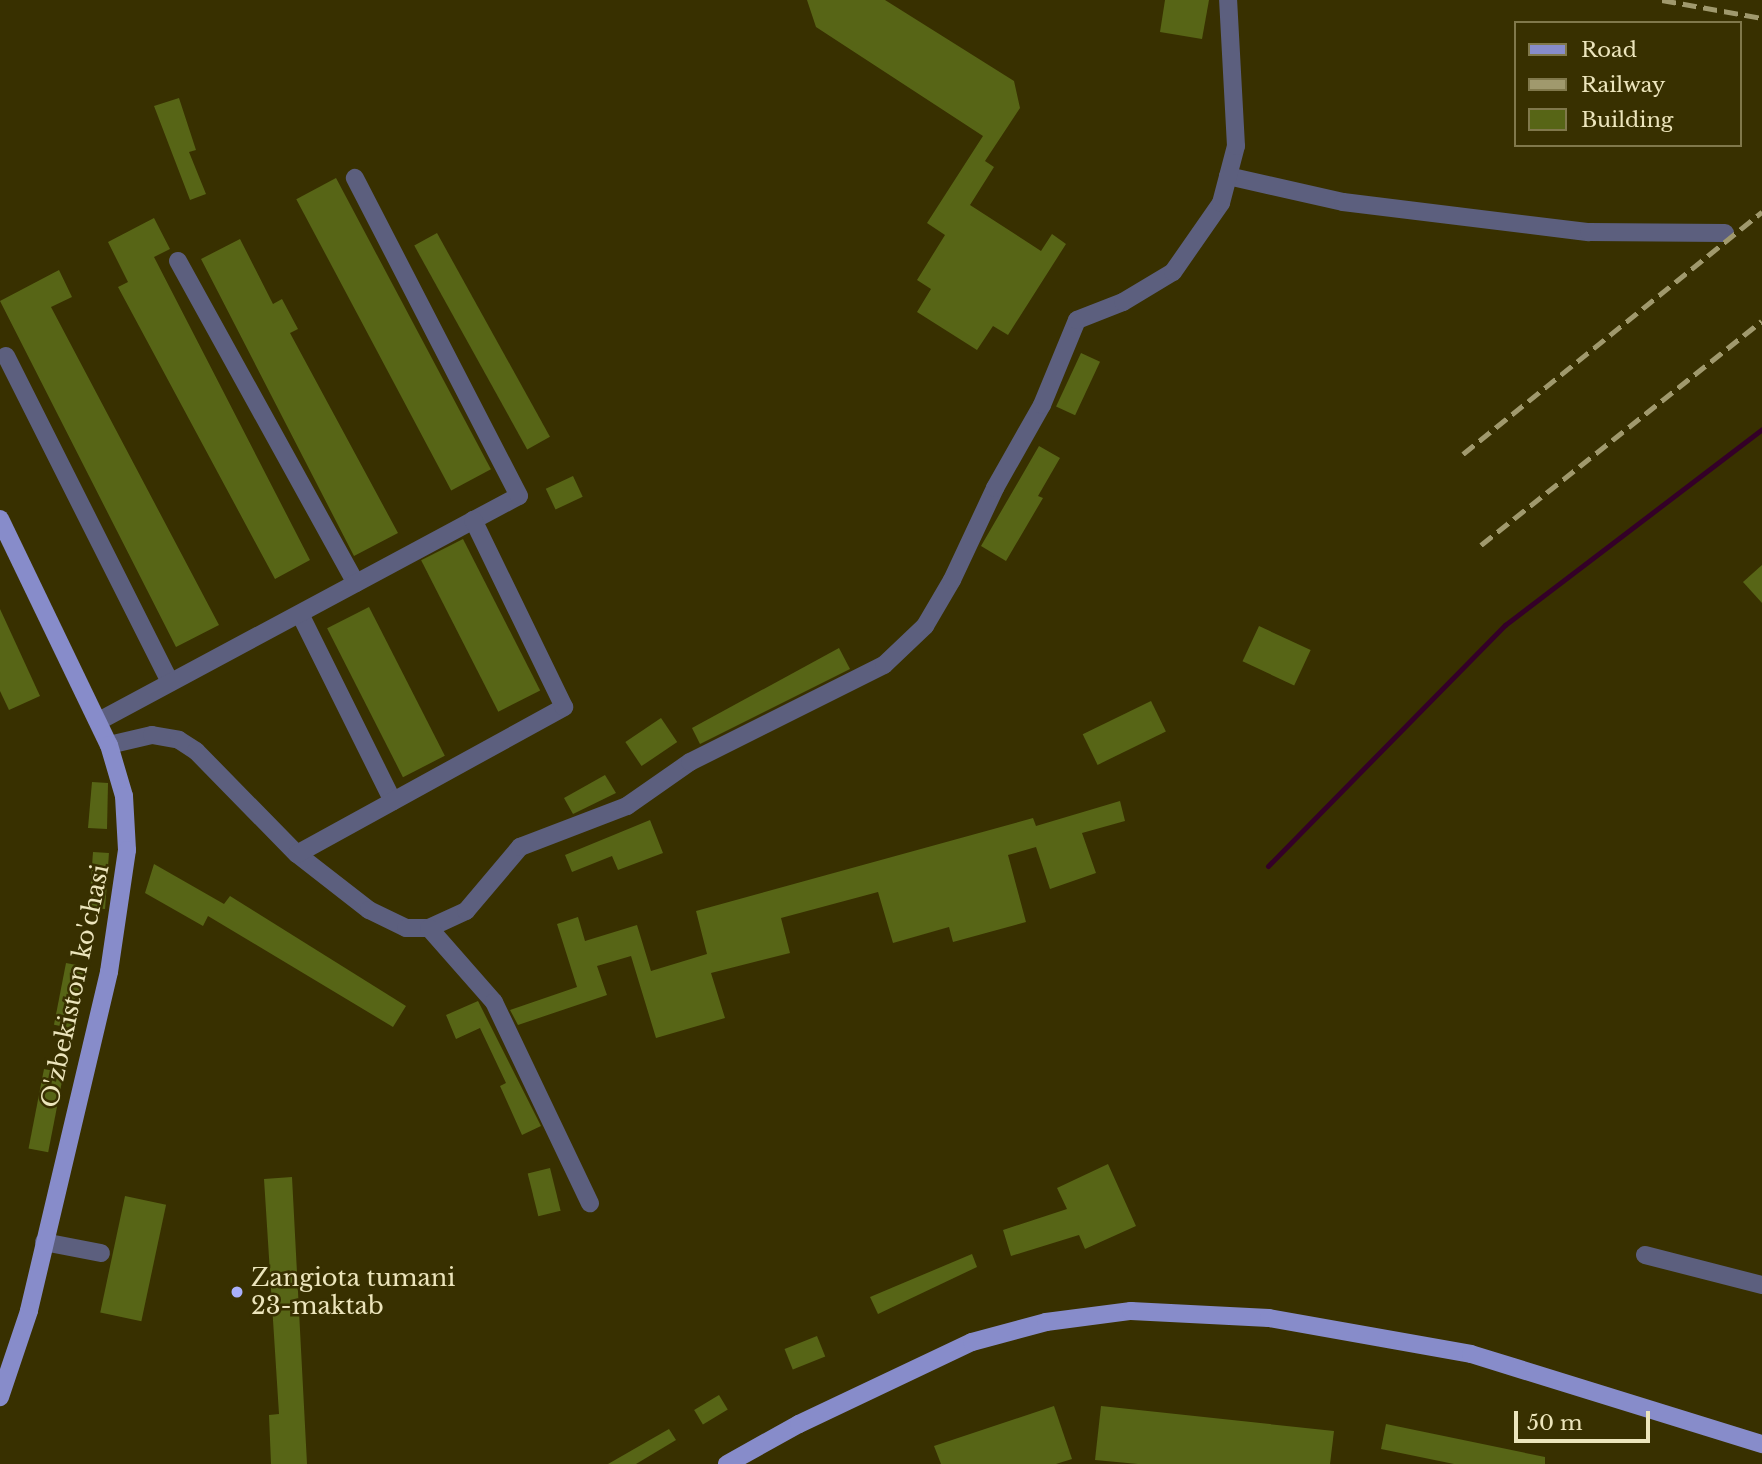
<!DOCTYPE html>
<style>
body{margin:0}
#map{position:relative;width:1762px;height:1464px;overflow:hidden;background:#383000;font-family:"Libre Baskerville",serif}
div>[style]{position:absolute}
.stream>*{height:5px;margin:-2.5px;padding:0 2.5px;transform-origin:2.5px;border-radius:2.5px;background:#340028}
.building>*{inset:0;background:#576516;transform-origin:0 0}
.minor>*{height:18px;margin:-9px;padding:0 9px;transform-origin:9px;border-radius:9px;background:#5c5f7e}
.major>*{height:18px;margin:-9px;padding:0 9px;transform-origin:9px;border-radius:9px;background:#878cca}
.rail>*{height:5px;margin-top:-2.5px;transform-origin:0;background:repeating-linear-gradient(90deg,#a0996d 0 14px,transparent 0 21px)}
.dots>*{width:19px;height:19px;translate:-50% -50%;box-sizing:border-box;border:4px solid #383000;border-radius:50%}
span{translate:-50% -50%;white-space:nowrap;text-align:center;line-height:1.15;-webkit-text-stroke:5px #383000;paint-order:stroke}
.street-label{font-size:24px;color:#ece5bc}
.poi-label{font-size:24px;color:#ece5bc}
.left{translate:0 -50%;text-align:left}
.legend{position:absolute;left:1514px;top:21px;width:228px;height:126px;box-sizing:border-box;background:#383000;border:2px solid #80784b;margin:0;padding:9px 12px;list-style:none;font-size:21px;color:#ece5bc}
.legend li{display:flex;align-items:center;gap:14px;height:35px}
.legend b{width:35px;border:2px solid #80784b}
.scale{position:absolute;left:1514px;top:1411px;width:136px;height:32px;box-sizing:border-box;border:4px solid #ece5bc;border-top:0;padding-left:9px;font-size:21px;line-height:24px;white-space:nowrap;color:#ece5bc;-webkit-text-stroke:5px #383000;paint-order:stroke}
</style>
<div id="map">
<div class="stream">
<div style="left:1268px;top:866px;width:338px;rotate:-45.5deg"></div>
<div style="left:1505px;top:625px;width:323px;rotate:-37.3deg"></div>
</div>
<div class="building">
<div style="clip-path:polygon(807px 0,885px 0,1014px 81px,1020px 108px,985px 161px,994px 167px,970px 205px,1041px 251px,1052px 234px,1066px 244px,1008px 335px,993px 326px,977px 350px,917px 312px,931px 289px,917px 280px,945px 235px,927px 223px,983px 136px,816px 27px)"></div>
<div style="clip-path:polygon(1165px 0,1209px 0,1202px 39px,1160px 32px)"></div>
<div style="clip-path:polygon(179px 98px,196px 150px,189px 152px,206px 194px,190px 200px,154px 106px)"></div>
<div style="left:336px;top:178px;width:330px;height:45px;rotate:62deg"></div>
<div style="clip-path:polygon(154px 218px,170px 249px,154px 257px,310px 560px,275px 579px,118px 287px,128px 282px,108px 242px)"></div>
<div style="left:437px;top:233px;width:233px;height:26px;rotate:61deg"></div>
<div style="clip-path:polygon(240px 239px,273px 304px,282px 299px,298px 329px,290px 333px,398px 533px,354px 556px,201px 259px)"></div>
<div style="clip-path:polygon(59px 270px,72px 297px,51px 307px,219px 625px,176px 647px,0 301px)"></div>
<div style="left:1081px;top:353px;width:21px;height:59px;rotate:25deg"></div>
<div style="clip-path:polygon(1039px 446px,1060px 458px,1038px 496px,1043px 498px,1006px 561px,981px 546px)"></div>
<div style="left:573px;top:476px;width:23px;height:30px;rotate:65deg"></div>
<div style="left:463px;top:539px;width:170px;height:47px;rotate:63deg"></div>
<div style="clip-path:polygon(1762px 565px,1762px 603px,1743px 582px)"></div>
<div style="left:369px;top:607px;width:167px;height:47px;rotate:63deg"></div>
<div style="clip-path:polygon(0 609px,40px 696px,9px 710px,0 691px)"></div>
<div style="left:1259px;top:626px;width:57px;height:39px;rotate:25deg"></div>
<div style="clip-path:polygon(839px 648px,850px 669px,700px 744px,692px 728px)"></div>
<div style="left:1151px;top:701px;width:34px;height:76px;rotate:64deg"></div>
<div style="left:661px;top:718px;width:29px;height:43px;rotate:56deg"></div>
<div style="clip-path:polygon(605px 775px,616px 793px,573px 814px,564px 798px)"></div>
<div style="clip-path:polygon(92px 782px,108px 783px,107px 829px,88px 828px)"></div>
<div style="clip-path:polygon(1120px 801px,1125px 821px,1082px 833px,1096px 873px,1050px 889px,1036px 847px,1008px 855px,1026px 922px,953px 942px,949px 927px,893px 943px,878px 892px,781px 918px,790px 953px,711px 973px,725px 1018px,656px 1038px,631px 956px,597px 966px,607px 995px,518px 1025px,510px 1010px,577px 987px,557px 924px,578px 917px,585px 941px,637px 925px,651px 971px,707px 954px,696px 911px,1033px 818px,1036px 826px)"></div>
<div style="clip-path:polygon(650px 820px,663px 853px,618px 870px,612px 856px,572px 872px,565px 855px)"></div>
<div style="left:93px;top:852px;width:16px;height:56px;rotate:4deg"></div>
<div style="clip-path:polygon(154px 864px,224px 904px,230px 896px,406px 1006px,393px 1027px,208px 916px,203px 926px,145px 893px)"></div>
<div style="left:66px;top:963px;width:20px;height:63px;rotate:11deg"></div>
<div style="clip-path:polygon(478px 1001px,541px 1126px,522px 1135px,500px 1086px,506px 1083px,480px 1028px,456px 1039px,446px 1015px)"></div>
<div style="left:44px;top:1069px;width:20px;height:81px;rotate:11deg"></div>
<div style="clip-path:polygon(1108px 1164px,1136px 1226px,1085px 1249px,1079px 1235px,1011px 1256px,1003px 1230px,1067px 1209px,1057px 1188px)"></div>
<div style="left:550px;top:1168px;width:44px;height:23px;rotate:76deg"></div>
<div style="clip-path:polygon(292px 1177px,307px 1464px,271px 1464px,269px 1415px,279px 1414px,264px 1179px)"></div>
<div style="left:125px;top:1196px;width:42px;height:119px;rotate:12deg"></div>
<div style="clip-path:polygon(972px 1254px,977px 1267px,878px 1314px,870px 1297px)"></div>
<div style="left:817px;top:1336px;width:22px;height:35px;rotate:68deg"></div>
<div style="left:719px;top:1395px;width:17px;height:29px;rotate:59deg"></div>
<div style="clip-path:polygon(1054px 1406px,1072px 1459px,1056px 1464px,941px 1464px,934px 1446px)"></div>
<div style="clip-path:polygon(1101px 1406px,1334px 1431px,1330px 1464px,1138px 1464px,1095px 1460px)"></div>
<div style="clip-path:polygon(1386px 1424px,1545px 1457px,1545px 1464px,1454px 1464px,1381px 1449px)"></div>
<div style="clip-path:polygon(669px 1429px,676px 1440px,636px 1464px,608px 1464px)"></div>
</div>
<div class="minor">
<div style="left:1228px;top:176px;width:118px;rotate:12.7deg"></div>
<div style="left:1343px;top:202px;width:248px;rotate:7deg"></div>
<div style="left:1589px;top:232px;width:136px;rotate:0.4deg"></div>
<div style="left:178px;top:261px;width:368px;rotate:61.1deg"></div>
<div style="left:6px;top:356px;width:365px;rotate:63.3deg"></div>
<div style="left:300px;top:614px;width:209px;rotate:63.6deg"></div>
<div style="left:99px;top:721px;width:476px;rotate:-28.2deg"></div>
<div style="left:519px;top:496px;width:358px;rotate:-117.3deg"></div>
<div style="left:109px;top:745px;width:44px;rotate:-13.1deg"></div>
<div style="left:152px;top:735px;width:27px;rotate:10deg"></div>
<div style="left:179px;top:740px;width:20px;rotate:33deg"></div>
<div style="left:196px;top:751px;width:144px;rotate:45.6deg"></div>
<div style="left:297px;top:854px;width:91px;rotate:37.9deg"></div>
<div style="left:369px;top:910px;width:41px;rotate:25.9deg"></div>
<div style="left:406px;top:928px;width:23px"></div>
<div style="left:429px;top:928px;width:41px;rotate:-24.7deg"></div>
<div style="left:466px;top:911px;width:84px;rotate:-49.8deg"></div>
<div style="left:520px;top:847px;width:115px;rotate:-21deg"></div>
<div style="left:627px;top:806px;width:77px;rotate:-34.9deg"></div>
<div style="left:690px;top:762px;width:217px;rotate:-26.6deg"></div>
<div style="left:884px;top:665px;width:57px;rotate:-43.6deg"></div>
<div style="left:925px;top:626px;width:53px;rotate:-59.6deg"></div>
<div style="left:952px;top:580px;width:102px;rotate:-64.9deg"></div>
<div style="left:995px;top:488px;width:95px;rotate:-60.5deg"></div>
<div style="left:1042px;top:405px;width:92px;rotate:-67.6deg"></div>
<div style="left:1077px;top:320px;width:49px;rotate:-21.4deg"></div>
<div style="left:1123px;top:302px;width:58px;rotate:-31deg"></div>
<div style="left:1173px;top:272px;width:84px;rotate:-55.2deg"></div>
<div style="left:1221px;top:203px;width:59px;rotate:-75.3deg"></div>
<div style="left:1236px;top:146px;width:146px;rotate:-93.1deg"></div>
<div style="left:297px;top:854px;width:305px;rotate:-28.8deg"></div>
<div style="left:564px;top:707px;width:208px;rotate:-115.9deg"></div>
<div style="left:429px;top:928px;width:98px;rotate:48.7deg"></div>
<div style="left:494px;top:1002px;width:223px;rotate:64.5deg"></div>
<div style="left:44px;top:1242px;width:58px;rotate:10.9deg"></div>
<div style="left:1645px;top:1255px;width:121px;rotate:14.4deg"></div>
</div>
<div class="major">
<div style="left:0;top:519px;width:251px;rotate:64.3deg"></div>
<div style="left:109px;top:745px;width:53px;rotate:73.6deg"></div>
<div style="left:124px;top:796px;width:54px;rotate:86.8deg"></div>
<div style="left:127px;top:850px;width:123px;rotate:98.4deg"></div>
<div style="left:109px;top:972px;width:348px;rotate:103.3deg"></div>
<div style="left:29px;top:1311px;width:91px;rotate:108.6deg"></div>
<div style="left:727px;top:1464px;width:82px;rotate:-29.1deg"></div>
<div style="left:799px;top:1424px;width:191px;rotate:-25.4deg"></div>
<div style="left:972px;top:1342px;width:77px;rotate:-15.1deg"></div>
<div style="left:1046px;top:1322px;width:86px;rotate:-7.4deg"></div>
<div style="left:1131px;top:1311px;width:138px;rotate:2.9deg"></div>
<div style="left:1269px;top:1318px;width:205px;rotate:10.1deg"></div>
<div style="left:1471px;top:1354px;width:305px;rotate:17.2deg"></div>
</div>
<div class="rail">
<div style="left:1662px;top:0;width:102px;rotate:10.2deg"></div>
<div style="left:1463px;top:454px;width:385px;rotate:-39deg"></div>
<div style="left:1481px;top:545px;width:359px;rotate:-38.6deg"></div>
</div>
<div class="dots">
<div style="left:237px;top:1292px;background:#a9b0fc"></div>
</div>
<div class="street-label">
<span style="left:75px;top:986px;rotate:-78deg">O'zbekiston ko'chasi</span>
</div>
<div class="poi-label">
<span class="left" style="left:251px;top:1292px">Zangiota tumani<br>23-maktab</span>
</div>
<ul class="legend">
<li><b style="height:9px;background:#878cca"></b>Road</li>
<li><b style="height:9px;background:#a0996d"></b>Railway</li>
<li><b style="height:19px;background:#576516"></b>Building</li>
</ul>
<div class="scale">50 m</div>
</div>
